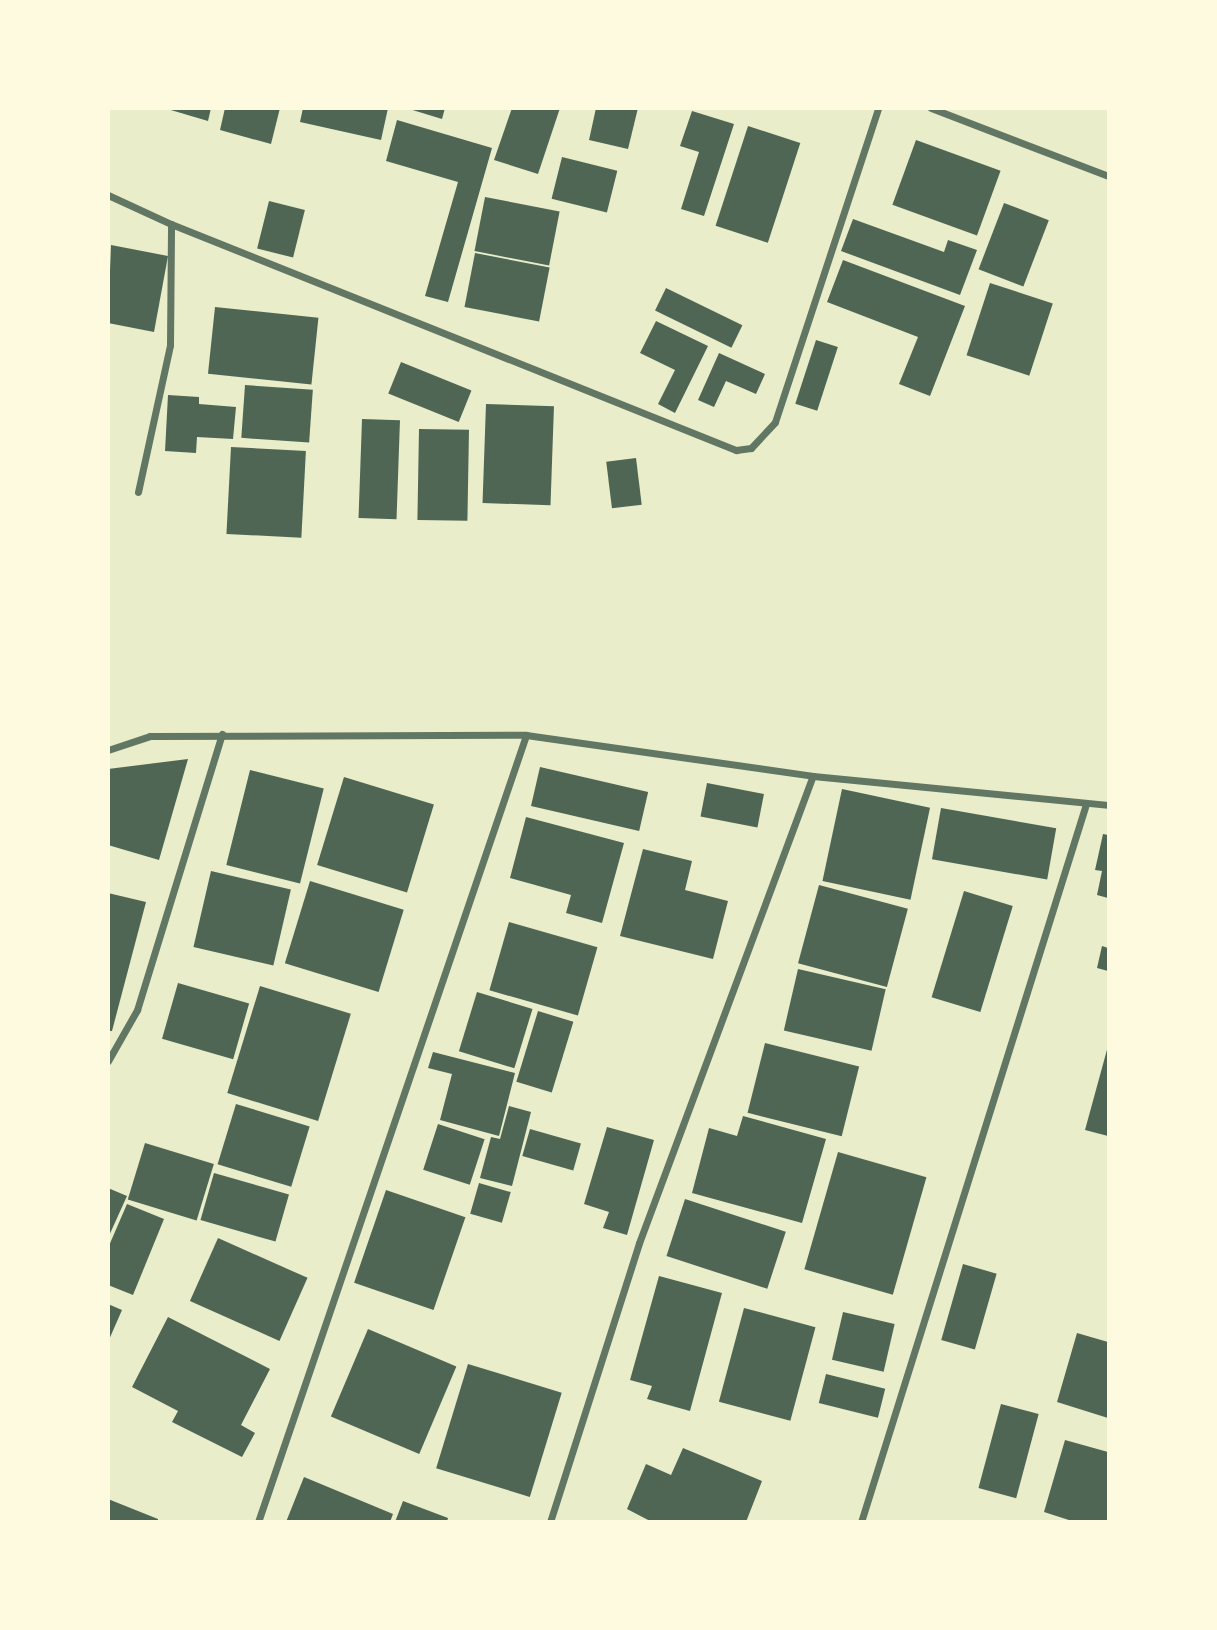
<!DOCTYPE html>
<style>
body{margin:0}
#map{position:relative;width:1217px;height:1630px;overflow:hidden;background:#e9edc9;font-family:"Sofia Sans Condensed",sans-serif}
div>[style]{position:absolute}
.building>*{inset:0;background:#4f6655;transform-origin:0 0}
.minor>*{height:7px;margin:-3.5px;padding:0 3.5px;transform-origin:3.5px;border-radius:3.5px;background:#617663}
span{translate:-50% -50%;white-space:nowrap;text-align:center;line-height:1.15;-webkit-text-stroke:5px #fefae0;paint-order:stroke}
.frame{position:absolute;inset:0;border:110px solid #fefae0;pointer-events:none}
</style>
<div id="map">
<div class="building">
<div style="clip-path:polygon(164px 108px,211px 108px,208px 121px)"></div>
<div style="clip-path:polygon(225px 108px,280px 108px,271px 144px,220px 130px)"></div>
<div style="clip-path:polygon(303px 108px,388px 108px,381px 140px,300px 122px)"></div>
<div style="clip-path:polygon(406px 108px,445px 108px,442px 119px)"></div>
<div style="clip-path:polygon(512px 108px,560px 108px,538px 174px,494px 160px)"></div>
<div style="clip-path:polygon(596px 108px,638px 108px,628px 149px,589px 140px)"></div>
<div style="clip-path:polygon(692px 111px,734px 124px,704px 216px,681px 209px,699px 152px,680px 146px)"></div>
<div style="clip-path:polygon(397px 120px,492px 148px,448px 302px,425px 296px,458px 182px,386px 161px)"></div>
<div style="left:748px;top:126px;width:55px;height:105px;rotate:18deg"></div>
<div style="left:916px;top:140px;width:90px;height:69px;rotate:20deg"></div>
<div style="left:562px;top:157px;width:57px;height:43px;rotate:14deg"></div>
<div style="left:485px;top:197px;width:76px;height:55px;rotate:11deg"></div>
<div style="left:269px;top:201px;width:37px;height:49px;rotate:14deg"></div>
<div style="left:1004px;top:203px;width:48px;height:71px;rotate:21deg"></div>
<div style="clip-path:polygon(853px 219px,944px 252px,948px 240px,977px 250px,960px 295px,841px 251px)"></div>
<div style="clip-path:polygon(111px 245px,168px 256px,154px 332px,108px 323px)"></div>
<div style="left:475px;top:253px;width:76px;height:55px;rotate:11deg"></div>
<div style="clip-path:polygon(843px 260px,965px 306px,930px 396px,899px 384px,918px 337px,827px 302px)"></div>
<div style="left:990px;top:283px;width:66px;height:76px;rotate:18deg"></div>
<div style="left:666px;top:288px;width:85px;height:25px;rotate:26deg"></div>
<div style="left:215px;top:307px;width:104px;height:67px;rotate:6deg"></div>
<div style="clip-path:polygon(656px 321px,708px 346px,675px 413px,658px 404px,675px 370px,640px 353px)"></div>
<div style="left:816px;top:340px;width:23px;height:67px;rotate:18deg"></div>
<div style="clip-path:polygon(719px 353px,765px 374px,756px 394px,726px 381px,714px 407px,698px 400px)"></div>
<div style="left:401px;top:362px;width:76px;height:34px;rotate:22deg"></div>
<div style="left:245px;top:385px;width:68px;height:53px;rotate:4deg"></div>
<div style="clip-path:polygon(168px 395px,199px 397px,199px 404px,236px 407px,233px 439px,197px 437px,196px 453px,165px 451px)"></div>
<div style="left:486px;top:404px;width:68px;height:99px;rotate:2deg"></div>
<div style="left:362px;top:419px;width:38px;height:99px;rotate:2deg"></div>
<div style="left:419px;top:429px;width:50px;height:91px;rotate:1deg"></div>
<div style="left:231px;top:447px;width:75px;height:87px;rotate:3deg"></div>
<div style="left:636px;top:458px;width:47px;height:30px;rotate:83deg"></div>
<div style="clip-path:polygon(188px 759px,159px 860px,108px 845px,108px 769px)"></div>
<div style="left:540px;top:767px;width:111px;height:40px;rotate:13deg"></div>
<div style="left:250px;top:770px;width:76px;height:98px;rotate:14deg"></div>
<div style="left:344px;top:777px;width:94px;height:92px;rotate:17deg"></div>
<div style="left:707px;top:783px;width:58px;height:34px;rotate:11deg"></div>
<div style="left:842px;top:789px;width:90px;height:94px;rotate:12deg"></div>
<div style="left:941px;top:808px;width:117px;height:52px;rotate:10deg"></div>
<div style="clip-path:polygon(526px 817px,624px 843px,602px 923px,566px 913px,571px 895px,510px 878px)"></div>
<div style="clip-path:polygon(1103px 834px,1108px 835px,1108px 898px,1097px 895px,1102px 871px,1095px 870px)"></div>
<div style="clip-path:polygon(643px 849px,692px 861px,685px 890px,728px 901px,713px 959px,620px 936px)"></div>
<div style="left:211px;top:871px;width:82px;height:78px;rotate:13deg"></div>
<div style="left:310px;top:881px;width:98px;height:86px;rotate:17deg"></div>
<div style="left:819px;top:885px;width:92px;height:81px;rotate:15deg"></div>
<div style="left:964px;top:891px;width:51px;height:111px;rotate:17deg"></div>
<div style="clip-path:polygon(108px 893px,146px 902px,112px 1031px,108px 1031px)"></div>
<div style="left:509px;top:922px;width:92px;height:71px;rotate:16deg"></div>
<div style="clip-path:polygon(1102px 946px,1108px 948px,1108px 971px,1097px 968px)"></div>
<div style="left:798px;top:969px;width:90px;height:63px;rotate:13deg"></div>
<div style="left:178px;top:983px;width:74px;height:58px;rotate:16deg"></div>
<div style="left:260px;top:986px;width:95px;height:112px;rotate:17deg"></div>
<div style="left:477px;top:992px;width:58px;height:62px;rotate:17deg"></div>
<div style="left:538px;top:1011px;width:37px;height:74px;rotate:17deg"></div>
<div style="left:765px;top:1043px;width:97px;height:72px;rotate:14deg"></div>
<div style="clip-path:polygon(1108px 1046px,1108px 1136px,1085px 1130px)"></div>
<div style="clip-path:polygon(433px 1052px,515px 1073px,499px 1136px,440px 1120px,452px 1074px,428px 1068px)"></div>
<div style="left:236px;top:1104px;width:77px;height:63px;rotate:17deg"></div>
<div style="clip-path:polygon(509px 1106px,531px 1112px,512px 1186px,480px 1178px,491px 1137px,500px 1139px)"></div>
<div style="clip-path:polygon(743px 1116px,826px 1139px,802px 1223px,692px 1193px,709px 1128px,737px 1136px)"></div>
<div style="left:438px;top:1124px;width:49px;height:48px;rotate:18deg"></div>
<div style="clip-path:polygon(607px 1127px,654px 1140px,627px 1235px,603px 1228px,609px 1212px,584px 1204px)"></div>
<div style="left:530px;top:1129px;width:53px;height:28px;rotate:16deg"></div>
<div style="left:145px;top:1143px;width:72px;height:59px;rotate:17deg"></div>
<div style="left:838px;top:1152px;width:92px;height:122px;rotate:16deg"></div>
<div style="left:214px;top:1173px;width:78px;height:49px;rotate:16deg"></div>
<div style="left:479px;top:1183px;width:33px;height:32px;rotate:16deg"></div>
<div style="clip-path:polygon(108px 1188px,127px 1196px,108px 1238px)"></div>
<div style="left:386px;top:1190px;width:84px;height:98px;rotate:19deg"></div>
<div style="left:685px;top:1199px;width:106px;height:60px;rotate:18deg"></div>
<div style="clip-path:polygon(127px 1204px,164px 1219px,133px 1295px,108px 1285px,108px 1248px)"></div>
<div style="left:218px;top:1238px;width:98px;height:69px;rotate:24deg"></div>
<div style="left:963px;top:1264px;width:35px;height:79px;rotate:16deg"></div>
<div style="clip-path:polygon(659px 1276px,722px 1293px,690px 1411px,647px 1399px,652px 1386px,630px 1380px)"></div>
<div style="clip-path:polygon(108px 1304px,122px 1310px,108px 1342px)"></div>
<div style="left:744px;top:1308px;width:74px;height:97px;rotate:15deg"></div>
<div style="left:843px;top:1312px;width:53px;height:49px;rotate:13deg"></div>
<div style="clip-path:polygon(168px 1317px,270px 1369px,241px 1425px,255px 1433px,242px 1457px,172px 1422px,178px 1411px,132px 1387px)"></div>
<div style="left:368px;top:1329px;width:96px;height:95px;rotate:23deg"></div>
<div style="clip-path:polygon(1077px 1333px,1108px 1342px,1108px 1418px,1057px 1402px)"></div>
<div style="left:468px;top:1364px;width:98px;height:109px;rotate:17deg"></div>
<div style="left:826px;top:1374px;width:61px;height:30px;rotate:14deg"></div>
<div style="left:1001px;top:1404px;width:39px;height:87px;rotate:15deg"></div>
<div style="clip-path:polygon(1065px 1440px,1108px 1452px,1108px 1522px,1075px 1522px,1044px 1512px)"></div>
<div style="clip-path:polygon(683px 1448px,762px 1481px,746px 1522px,652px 1522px,627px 1509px,646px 1464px,671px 1475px)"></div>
<div style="clip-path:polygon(304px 1477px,393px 1514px,390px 1522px,286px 1522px)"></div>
<div style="clip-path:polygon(108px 1499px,158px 1519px,158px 1522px,108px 1522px)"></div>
<div style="clip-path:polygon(403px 1501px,448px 1518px,447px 1522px,395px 1522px)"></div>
</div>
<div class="minor">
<div style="left:931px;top:108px;width:190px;rotate:21deg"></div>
<div style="left:108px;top:195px;width:69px;rotate:24.7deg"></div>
<div style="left:171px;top:224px;width:609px;rotate:21.8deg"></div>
<div style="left:736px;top:450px;width:15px;rotate:-8deg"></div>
<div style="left:751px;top:448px;width:35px;rotate:-47deg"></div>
<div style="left:775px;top:422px;width:330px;rotate:-71.8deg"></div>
<div style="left:138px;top:492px;width:150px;rotate:-77.7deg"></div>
<div style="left:170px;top:345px;width:121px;rotate:-89.5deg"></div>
<div style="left:108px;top:750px;width:44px;rotate:-18.4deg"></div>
<div style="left:150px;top:736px;width:376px;rotate:-0.2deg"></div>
<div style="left:526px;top:735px;width:290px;rotate:8.1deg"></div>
<div style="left:813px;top:776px;width:296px;rotate:5.6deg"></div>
<div style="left:108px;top:1061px;width:59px;rotate:-60.4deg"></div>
<div style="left:137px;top:1010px;width:289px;rotate:-72.9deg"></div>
<div style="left:258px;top:1522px;width:831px;rotate:-71.19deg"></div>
<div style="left:550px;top:1522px;width:293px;rotate:-72.3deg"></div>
<div style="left:639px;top:1243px;width:498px;rotate:-69.6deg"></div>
<div style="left:861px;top:1522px;width:752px;rotate:-72.6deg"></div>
</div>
<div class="frame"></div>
</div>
